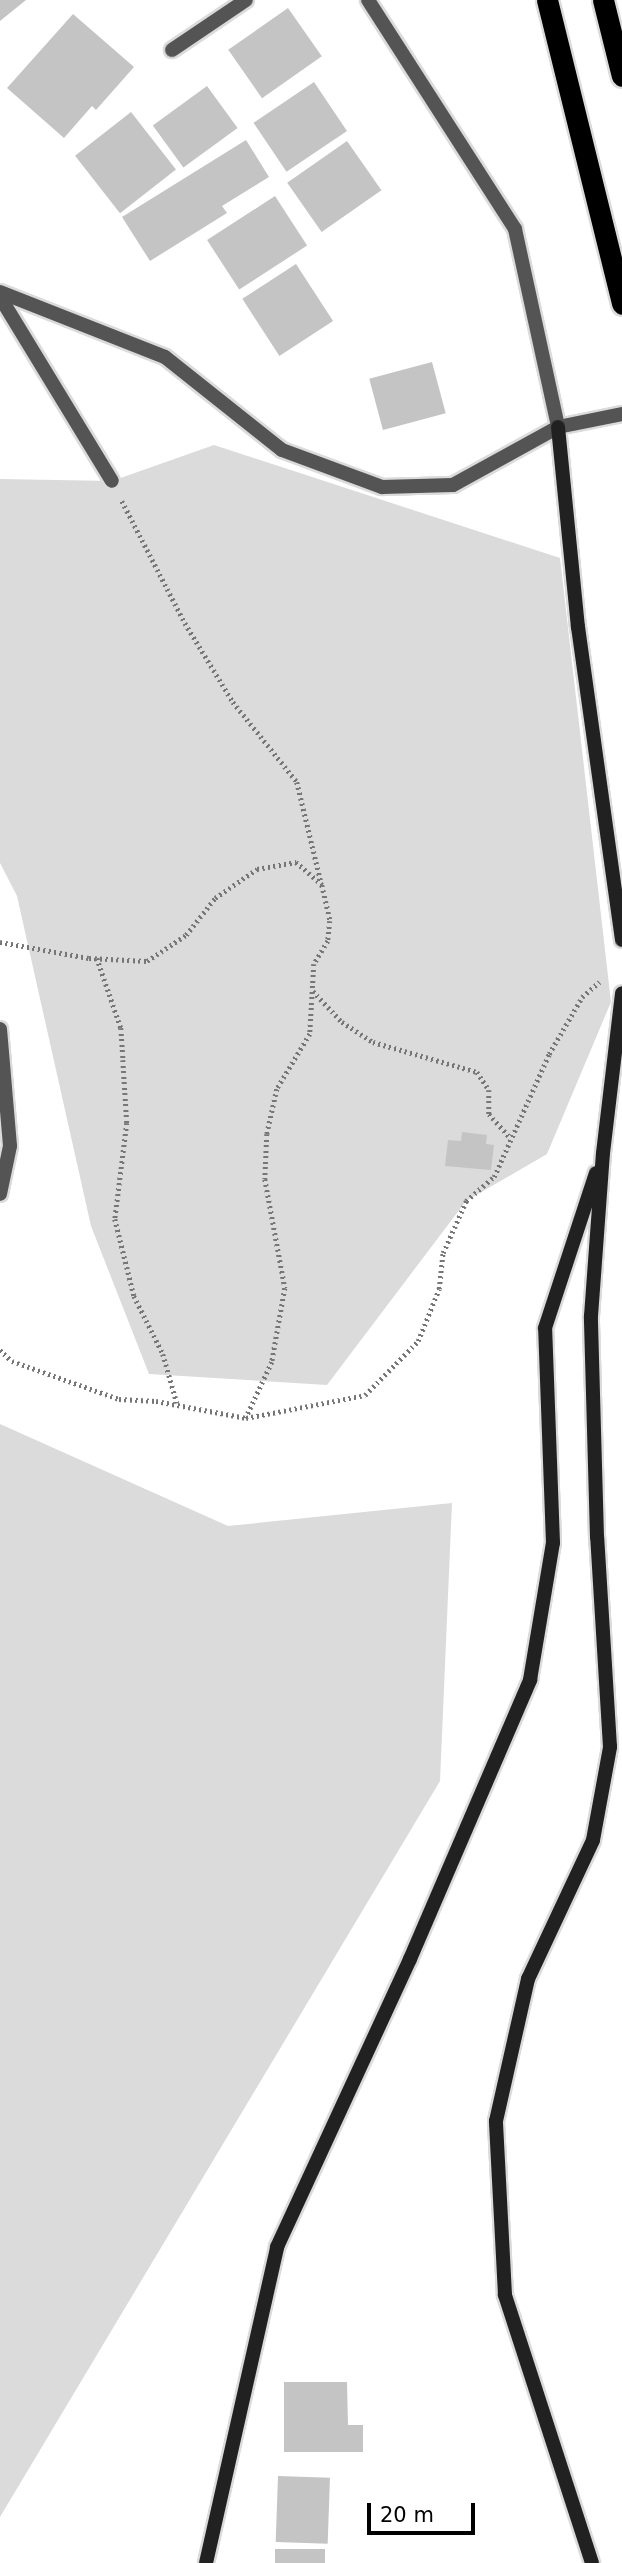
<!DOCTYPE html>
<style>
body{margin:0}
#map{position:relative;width:622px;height:2563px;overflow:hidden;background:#fff;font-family:"DejaVu Sans",sans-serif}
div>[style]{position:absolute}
.green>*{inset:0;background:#dbdbdb}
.building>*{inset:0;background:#c4c4c4;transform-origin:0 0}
.path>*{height:4.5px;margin-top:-2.25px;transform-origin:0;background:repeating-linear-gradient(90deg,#767676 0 2px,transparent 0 5.5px)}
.roads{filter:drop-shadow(2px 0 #dbdbdb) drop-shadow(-2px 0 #dbdbdb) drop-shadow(0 2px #dbdbdb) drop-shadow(0 -2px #dbdbdb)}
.lane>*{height:14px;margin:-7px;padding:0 7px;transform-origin:7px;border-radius:7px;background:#545454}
.street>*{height:14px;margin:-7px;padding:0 7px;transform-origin:7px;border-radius:7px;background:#545454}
.secondary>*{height:14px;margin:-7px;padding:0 7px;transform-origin:7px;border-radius:7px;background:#212121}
.highway>*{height:21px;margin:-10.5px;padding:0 10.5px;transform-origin:10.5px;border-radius:10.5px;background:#000}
span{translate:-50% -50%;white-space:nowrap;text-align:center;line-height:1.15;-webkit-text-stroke:6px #fff;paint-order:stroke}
.scale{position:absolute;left:367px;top:2503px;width:108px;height:32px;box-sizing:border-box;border:4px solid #000;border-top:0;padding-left:9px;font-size:21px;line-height:24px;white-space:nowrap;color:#000;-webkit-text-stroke:5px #fff;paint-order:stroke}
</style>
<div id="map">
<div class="green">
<div style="clip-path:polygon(214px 445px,560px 558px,611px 1002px,547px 1154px,466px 1201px,327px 1385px,149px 1374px,91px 1226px,17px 896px,0 863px,0 479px,112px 481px)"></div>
<div style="clip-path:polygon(0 1424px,228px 1526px,452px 1503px,440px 1781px,0 2517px)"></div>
</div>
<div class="building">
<div style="clip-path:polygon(0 0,26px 0,0 21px)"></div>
<div style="left:288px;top:8px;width:59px;height:73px;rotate:55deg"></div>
<div style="clip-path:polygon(73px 14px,134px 67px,96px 110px,92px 106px,64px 138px,7px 88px)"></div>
<div style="left:314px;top:82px;width:59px;height:73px;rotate:56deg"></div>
<div style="left:207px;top:86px;width:52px;height:67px;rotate:54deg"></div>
<div style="left:131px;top:112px;width:73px;height:71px;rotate:52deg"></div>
<div style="clip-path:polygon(246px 140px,269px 177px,222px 206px,227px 213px,150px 261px,122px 217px)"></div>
<div style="left:347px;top:141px;width:60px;height:73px;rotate:55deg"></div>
<div style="left:275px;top:196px;width:59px;height:81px;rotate:57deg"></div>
<div style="left:296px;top:264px;width:68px;height:64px;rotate:57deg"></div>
<div style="left:432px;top:362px;width:53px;height:65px;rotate:75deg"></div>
<div style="clip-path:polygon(462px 1132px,487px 1135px,486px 1144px,494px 1145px,491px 1170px,445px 1166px,448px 1140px,461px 1141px)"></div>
<div style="clip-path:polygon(284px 2382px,347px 2382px,348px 2425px,363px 2425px,363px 2452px,284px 2452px)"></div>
<div style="left:278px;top:2476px;width:52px;height:66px;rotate:2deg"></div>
<div style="left:275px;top:2549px;width:50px;height:14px"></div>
</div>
<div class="path">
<div style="left:122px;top:501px;width:137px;rotate:62.7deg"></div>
<div style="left:185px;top:623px;width:92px;rotate:58.7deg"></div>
<div style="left:233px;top:702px;width:102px;rotate:51.3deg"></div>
<div style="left:297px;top:782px;width:103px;rotate:76.5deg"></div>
<div style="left:0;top:942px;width:90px;rotate:10.2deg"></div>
<div style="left:89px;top:958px;width:58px;rotate:3deg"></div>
<div style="left:147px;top:961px;width:47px;rotate:-33.7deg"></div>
<div style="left:186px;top:935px;width:47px;rotate:-51.9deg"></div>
<div style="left:215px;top:898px;width:51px;rotate:-34.6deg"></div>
<div style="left:257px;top:869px;width:40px;rotate:-10deg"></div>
<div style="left:296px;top:862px;width:35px;rotate:41deg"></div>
<div style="left:322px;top:885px;width:37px;rotate:77deg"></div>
<div style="left:330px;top:921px;width:20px;rotate:96deg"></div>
<div style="left:328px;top:941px;width:27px;rotate:121deg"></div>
<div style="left:314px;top:964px;width:70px;rotate:93.3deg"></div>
<div style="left:310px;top:1034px;width:64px;rotate:121deg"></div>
<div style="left:277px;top:1089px;width:46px;rotate:102.5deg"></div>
<div style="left:267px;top:1134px;width:45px;rotate:92.5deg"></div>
<div style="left:265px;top:1179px;width:111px;rotate:79.6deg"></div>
<div style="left:285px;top:1288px;width:75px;rotate:100deg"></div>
<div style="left:272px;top:1362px;width:62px;rotate:114.9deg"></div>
<div style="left:97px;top:958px;width:74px;rotate:71.1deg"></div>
<div style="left:121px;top:1028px;width:32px;rotate:86deg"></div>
<div style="left:123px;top:1060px;width:63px;rotate:86.4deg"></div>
<div style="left:127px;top:1123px;width:97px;rotate:97.1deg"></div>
<div style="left:115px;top:1219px;width:79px;rotate:76.1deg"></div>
<div style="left:134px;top:1296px;width:65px;rotate:63.4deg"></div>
<div style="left:163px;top:1354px;width:51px;rotate:74.1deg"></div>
<div style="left:313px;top:991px;width:42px;rotate:46.9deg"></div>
<div style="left:342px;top:1022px;width:37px;rotate:33deg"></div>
<div style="left:373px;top:1042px;width:108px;rotate:16.1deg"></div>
<div style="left:477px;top:1072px;width:22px;rotate:56deg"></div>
<div style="left:489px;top:1090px;width:24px;rotate:90deg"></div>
<div style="left:489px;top:1114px;width:31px;rotate:48deg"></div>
<div style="left:0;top:1350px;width:16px;rotate:43deg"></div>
<div style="left:12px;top:1361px;width:114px;rotate:19.6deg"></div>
<div style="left:119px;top:1399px;width:37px;rotate:3deg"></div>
<div style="left:156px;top:1401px;width:92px;rotate:10.7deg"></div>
<div style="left:246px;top:1418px;width:121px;rotate:-10.9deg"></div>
<div style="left:365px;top:1395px;width:76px;rotate:-45.5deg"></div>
<div style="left:418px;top:1341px;width:56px;rotate:-68deg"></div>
<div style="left:439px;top:1289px;width:36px;rotate:-84deg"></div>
<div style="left:443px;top:1253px;width:57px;rotate:-66.1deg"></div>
<div style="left:466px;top:1201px;width:37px;rotate:-41deg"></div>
<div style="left:494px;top:1177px;width:135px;rotate:-65.9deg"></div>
<div style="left:549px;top:1054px;width:66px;rotate:-59.9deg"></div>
<div style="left:582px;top:997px;width:23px;rotate:-41deg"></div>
</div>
<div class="roads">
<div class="lane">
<div style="left:0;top:297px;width:215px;rotate:58.7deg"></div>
</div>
<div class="street">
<div style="left:368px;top:0;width:272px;rotate:57.3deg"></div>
<div style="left:515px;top:229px;width:203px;rotate:77.7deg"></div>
<div style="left:172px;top:50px;width:89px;rotate:-34deg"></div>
<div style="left:0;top:292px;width:177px;rotate:21.5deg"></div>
<div style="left:165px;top:357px;width:149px;rotate:38.5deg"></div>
<div style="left:282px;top:450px;width:107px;rotate:20.3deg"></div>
<div style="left:382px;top:487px;width:71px;rotate:-1.6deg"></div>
<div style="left:453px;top:485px;width:120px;rotate:-28.9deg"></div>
<div style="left:558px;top:427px;width:65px;rotate:-11.5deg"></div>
<div style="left:0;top:1029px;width:117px;rotate:85.1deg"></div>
<div style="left:10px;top:1146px;width:49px;rotate:101.8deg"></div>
</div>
<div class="secondary">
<div style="left:558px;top:427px;width:201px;rotate:84.3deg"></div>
<div style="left:578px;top:627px;width:316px;rotate:82deg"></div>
<div style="left:206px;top:2563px;width:324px;rotate:-77.3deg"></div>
<div style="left:277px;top:2247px;width:317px;rotate:-65.2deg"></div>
<div style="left:410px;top:1959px;width:304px;rotate:-66.7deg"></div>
<div style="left:530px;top:1680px;width:139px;rotate:-80.5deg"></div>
<div style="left:553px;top:1543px;width:215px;rotate:-92.1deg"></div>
<div style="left:545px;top:1328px;width:163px;rotate:-71.8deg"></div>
<div style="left:592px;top:2563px;width:282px;rotate:-108deg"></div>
<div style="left:505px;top:2295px;width:174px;rotate:-93deg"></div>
<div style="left:496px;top:2121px;width:146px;rotate:-77.3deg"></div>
<div style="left:528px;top:1979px;width:153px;rotate:-64.9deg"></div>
<div style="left:593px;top:1840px;width:95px;rotate:-79.6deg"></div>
<div style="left:610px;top:1747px;width:210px;rotate:-93.5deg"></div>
<div style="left:597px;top:1537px;width:221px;rotate:-91.6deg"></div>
<div style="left:591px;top:1316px;width:163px;rotate:-85.8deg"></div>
<div style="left:603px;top:1153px;width:161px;rotate:-83.2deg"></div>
</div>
<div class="highway">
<div style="left:547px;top:0;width:313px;rotate:76.1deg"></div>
<div style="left:603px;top:0;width:78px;rotate:76deg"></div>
</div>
</div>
<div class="scale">20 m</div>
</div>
